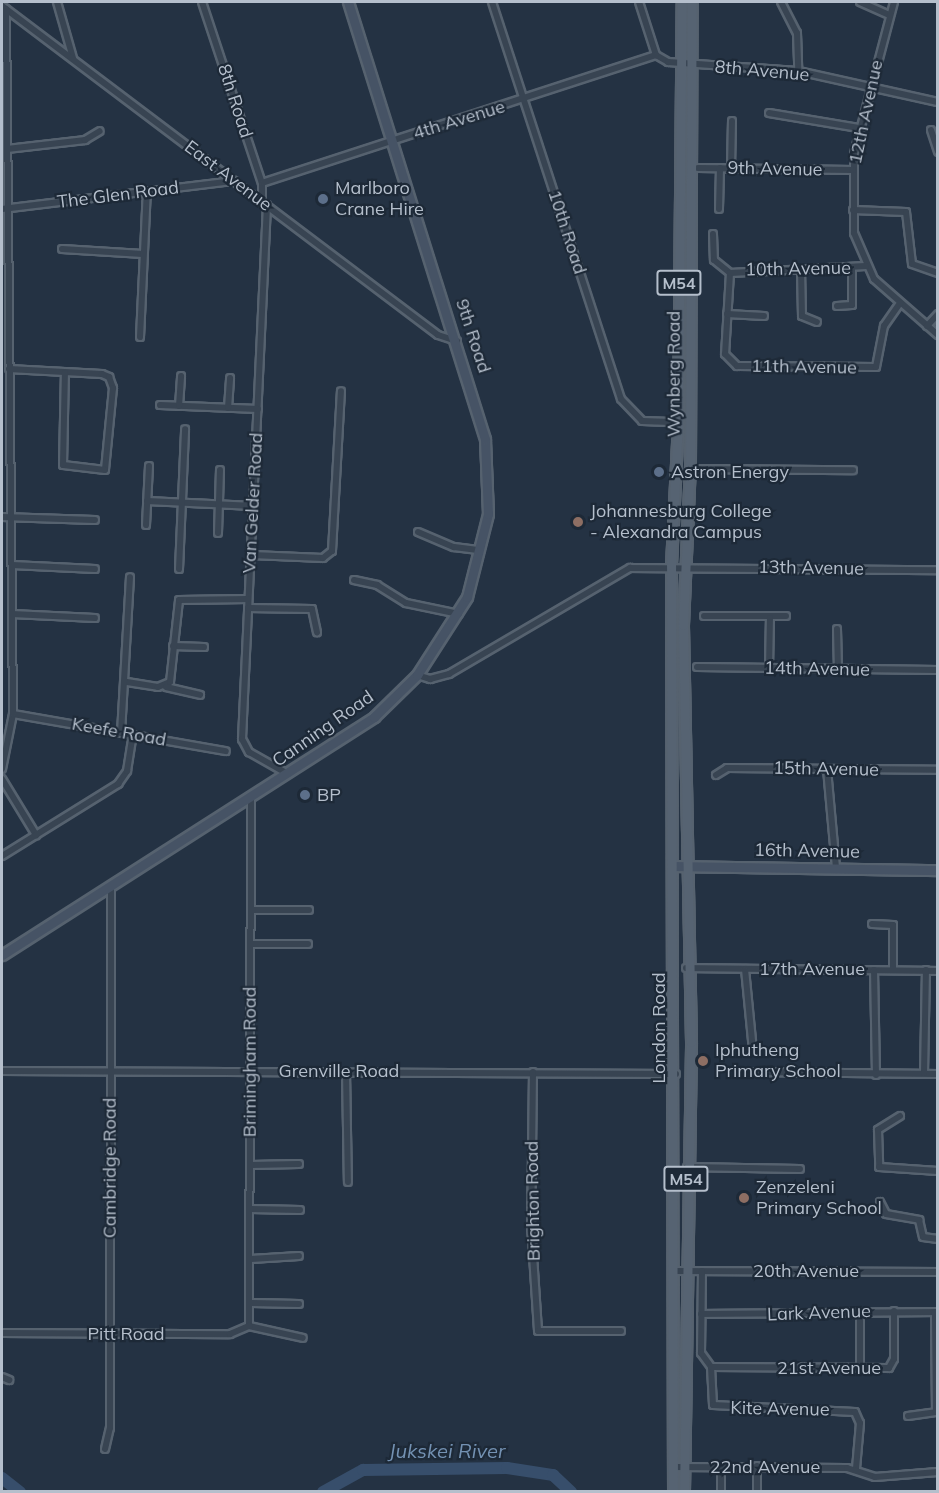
<!DOCTYPE html>
<style>
body{margin:0}
#map{position:relative;width:939px;height:1493px;overflow:hidden;background:#243243;font-family:Mulish,sans-serif}
div>[style]{position:absolute}
.river>*{height:12px;margin:-6px;padding:0 6px;transform-origin:6px;border-radius:6px;background:#374e6b}
.roads{filter:drop-shadow(2px 0 #56626f) drop-shadow(-2px 0 #56626f) drop-shadow(0 2px #56626f) drop-shadow(0 -2px #56626f)}
.street>*{height:6px;margin:-3px;padding:0 3px;transform-origin:3px;border-radius:3px;background:#384452}
.secondary>*{height:9px;margin:-4.5px;padding:0 4.5px;transform-origin:4.5px;border-radius:4.5px;background:#465365}
.primary>*{height:9px;margin:-4.5px;padding:0 4.5px;transform-origin:4.5px;border-radius:4.5px;background:#566372}
.dots>*{width:16px;height:16px;translate:-50% -50%;box-sizing:border-box;border:3px solid #1d2937;border-radius:50%}
span{translate:-50% -50%;white-space:nowrap;text-align:center;line-height:1.15;-webkit-text-stroke:4.5px #1d2937;paint-order:stroke}
.shield-label span{padding:2px 4px;background:#1d2937;border:2px solid;border-radius:4px;-webkit-text-stroke-width:0}
.shield-label{font-size:16px;color:#b5bfcc;font-weight:700}
.street-label{font-size:18px;color:#b5bfcc}
.poi-label{font-size:18px;color:#b5bfcc}
.left{translate:0 -50%;text-align:left}
.water-label{font-size:20px;color:#7391b2;font-style:italic}
.frame{position:absolute;inset:0;border:3px solid #b5bfcc;pointer-events:none}
</style>
<div id="map">
<div class="river">
<div style="left:2px;top:1478px;width:23px;rotate:38deg"></div>
<div style="left:323px;top:1492px;width:46px;rotate:-28.8deg"></div>
<div style="left:363px;top:1470px;width:144px;rotate:-0.8deg"></div>
<div style="left:507px;top:1468px;width:47px;rotate:8.7deg"></div>
<div style="left:553px;top:1475px;width:25px;rotate:43deg"></div>
</div>
<div class="roads">
<div class="street">
<div style="left:57px;top:2px;width:58px;rotate:74.1deg"></div>
<div style="left:202px;top:2px;width:191px;rotate:71.7deg"></div>
<div style="left:262px;top:183px;width:19px;rotate:90deg"></div>
<div style="left:492px;top:2px;width:417px;rotate:72deg"></div>
<div style="left:621px;top:399px;width:30px;rotate:46deg"></div>
<div style="left:642px;top:421px;width:36px;rotate:2deg"></div>
<div style="left:639px;top:2px;width:56px;rotate:72.2deg"></div>
<div style="left:656px;top:55px;width:14px;rotate:30deg"></div>
<div style="left:668px;top:62px;width:130px;rotate:4deg"></div>
<div style="left:798px;top:71px;width:143px;rotate:12.5deg"></div>
<div style="left:781px;top:2px;width:35px;rotate:63deg"></div>
<div style="left:797px;top:33px;width:38px;rotate:88deg"></div>
<div style="left:860px;top:2px;width:32px;rotate:24deg"></div>
<div style="left:894px;top:2px;width:156px;rotate:104.8deg"></div>
<div style="left:854px;top:153px;width:80px;rotate:90deg"></div>
<div style="left:854px;top:233px;width:50px;rotate:66.5deg"></div>
<div style="left:874px;top:279px;width:85px;rotate:41.2deg"></div>
<div style="left:2px;top:6px;width:546px;rotate:37.04deg"></div>
<div style="left:438px;top:335px;width:20px;rotate:18deg"></div>
<div style="left:769px;top:113px;width:91px;rotate:9.5deg"></div>
<div style="left:931px;top:130px;width:23px;rotate:72deg"></div>
<div style="left:7px;top:149px;width:79px;rotate:-6.6deg"></div>
<div style="left:85px;top:140px;width:17px;rotate:-31deg"></div>
<div style="left:698px;top:168px;width:155px;rotate:0.7deg"></div>
<div style="left:731px;top:168px;width:47px;rotate:-88.8deg"></div>
<div style="left:262px;top:183px;width:414px;rotate:-18deg"></div>
<div style="left:267px;top:205px;width:535px;rotate:92.68deg"></div>
<div style="left:242px;top:739px;width:15px;rotate:62deg"></div>
<div style="left:249px;top:752px;width:45px;rotate:29.4deg"></div>
<div style="left:2px;top:209px;width:234px;rotate:-6.9deg"></div>
<div style="left:719px;top:209px;width:41px;rotate:-88.6deg"></div>
<div style="left:853px;top:210px;width:53px;rotate:2.2deg"></div>
<div style="left:906px;top:212px;width:52px;rotate:83.4deg"></div>
<div style="left:912px;top:264px;width:28px;rotate:19deg"></div>
<div style="left:713px;top:234px;width:26px;rotate:88deg"></div>
<div style="left:714px;top:260px;width:21px;rotate:39deg"></div>
<div style="left:62px;top:249px;width:81px;rotate:3.5deg"></div>
<div style="left:801px;top:269px;width:47px;rotate:88.8deg"></div>
<div style="left:802px;top:316px;width:16px;rotate:22deg"></div>
<div style="left:730px;top:273px;width:81px;rotate:93.5deg"></div>
<div style="left:725px;top:354px;width:17px;rotate:45deg"></div>
<div style="left:737px;top:366px;width:139px;rotate:0.4deg"></div>
<div style="left:876px;top:367px;width:42px;rotate:-79deg"></div>
<div style="left:884px;top:326px;width:28px;rotate:-55deg"></div>
<div style="left:730px;top:273px;width:136px;rotate:-2.9deg"></div>
<div style="left:837px;top:306px;width:15px;rotate:-4deg"></div>
<div style="left:852px;top:305px;width:35px;rotate:-90deg"></div>
<div style="left:727px;top:314px;width:37px;rotate:3deg"></div>
<div style="left:927px;top:326px;width:16px;rotate:-47deg"></div>
<div style="left:140px;top:337px;width:146px;rotate:-87.3deg"></div>
<div style="left:9px;top:369px;width:93px;rotate:3.1deg"></div>
<div style="left:102px;top:374px;width:8px;rotate:23deg"></div>
<div style="left:109px;top:377px;width:12px;rotate:70deg"></div>
<div style="left:113px;top:388px;width:82px;rotate:95.6deg"></div>
<div style="left:105px;top:470px;width:42px;rotate:-173.2deg"></div>
<div style="left:63px;top:465px;width:92px;rotate:-88.8deg"></div>
<div style="left:160px;top:405px;width:98px;rotate:2.3deg"></div>
<div style="left:179px;top:406px;width:30px;rotate:-86deg"></div>
<div style="left:228px;top:408px;width:30px;rotate:-86deg"></div>
<div style="left:690px;top:469px;width:163px;rotate:0.4deg"></div>
<div style="left:147px;top:501px;width:107px;rotate:2.7deg"></div>
<div style="left:2px;top:517px;width:93px;rotate:1.8deg"></div>
<div style="left:146px;top:525px;width:59px;rotate:-87.1deg"></div>
<div style="left:418px;top:532px;width:39px;rotate:23deg"></div>
<div style="left:454px;top:547px;width:26px;rotate:7deg"></div>
<div style="left:218px;top:533px;width:63px;rotate:-88.2deg"></div>
<div style="left:252px;top:555px;width:71px;rotate:2.4deg"></div>
<div style="left:323px;top:558px;width:11px;rotate:-38deg"></div>
<div style="left:332px;top:551px;width:160px;rotate:-86.8deg"></div>
<div style="left:12px;top:565px;width:83px;rotate:2.8deg"></div>
<div style="left:179px;top:569px;width:140px;rotate:-87.5deg"></div>
<div style="left:354px;top:580px;width:24px;rotate:12deg"></div>
<div style="left:377px;top:585px;width:34px;rotate:32deg"></div>
<div style="left:406px;top:603px;width:54px;rotate:11.7deg"></div>
<div style="left:248px;top:608px;width:64px;rotate:0.9deg"></div>
<div style="left:312px;top:609px;width:24px;rotate:78deg"></div>
<div style="left:12px;top:614px;width:83px;rotate:2.8deg"></div>
<div style="left:704px;top:616px;width:82px"></div>
<div style="left:837px;top:629px;width:40px;rotate:88.6deg"></div>
<div style="left:173px;top:646px;width:31px;rotate:2deg"></div>
<div style="left:697px;top:667px;width:241px;rotate:0.7deg"></div>
<div style="left:769px;top:668px;width:50px;rotate:-88.9deg"></div>
<div style="left:417px;top:675px;width:14px;rotate:17deg"></div>
<div style="left:430px;top:679px;width:20px;rotate:-15deg"></div>
<div style="left:449px;top:674px;width:210px;rotate:-30.4deg"></div>
<div style="left:630px;top:568px;width:308px;rotate:0.4deg"></div>
<div style="left:127px;top:682px;width:31px;rotate:9deg"></div>
<div style="left:158px;top:687px;width:13px;rotate:-23deg"></div>
<div style="left:170px;top:682px;width:82px;rotate:-83.7deg"></div>
<div style="left:179px;top:600px;width:69px;rotate:-0.8deg"></div>
<div style="left:166px;top:687px;width:35px;rotate:13deg"></div>
<div style="left:13px;top:714px;width:216px;rotate:9.9deg"></div>
<div style="left:121px;top:733px;width:156px;rotate:-86.7deg"></div>
<div style="left:2px;top:769px;width:56px;rotate:-78.7deg"></div>
<div style="left:13px;top:714px;width:705px;rotate:-90.57deg"></div>
<div style="left:827px;top:769px;width:99px;rotate:84.8deg"></div>
<div style="left:716px;top:775px;width:13px;rotate:-32deg"></div>
<div style="left:727px;top:768px;width:211px;rotate:0.5deg"></div>
<div style="left:2px;top:779px;width:66px;rotate:58.7deg"></div>
<div style="left:2px;top:856px;width:137px;rotate:-31.8deg"></div>
<div style="left:118px;top:784px;width:16px;rotate:-55deg"></div>
<div style="left:127px;top:771px;width:36px;rotate:-81deg"></div>
<div style="left:251px;top:910px;width:58px"></div>
<div style="left:872px;top:924px;width:21px;rotate:3deg"></div>
<div style="left:893px;top:925px;width:45px;rotate:90deg"></div>
<div style="left:250px;top:944px;width:58px"></div>
<div style="left:686px;top:968px;width:252px;rotate:0.7deg"></div>
<div style="left:745px;top:969px;width:81px;rotate:84.4deg"></div>
<div style="left:874px;top:970px;width:105px;rotate:88.9deg"></div>
<div style="left:2px;top:1071px;width:674px;rotate:0.26deg"></div>
<div style="left:346px;top:1072px;width:110px;rotate:89deg"></div>
<div style="left:533px;top:1072px;width:153px;rotate:90.7deg"></div>
<div style="left:531px;top:1225px;width:106px;rotate:86.2deg"></div>
<div style="left:538px;top:1331px;width:83px"></div>
<div style="left:754px;top:1072px;width:184px;rotate:0.6deg"></div>
<div style="left:924px;top:1073px;width:103px;rotate:-88.9deg"></div>
<div style="left:900px;top:1116px;width:26px;rotate:148deg"></div>
<div style="left:878px;top:1130px;width:37px;rotate:88deg"></div>
<div style="left:879px;top:1167px;width:59px;rotate:3.9deg"></div>
<div style="left:251px;top:1165px;width:48px;rotate:-1.2deg"></div>
<div style="left:687px;top:1167px;width:113px;rotate:1deg"></div>
<div style="left:880px;top:1202px;width:13px;rotate:63deg"></div>
<div style="left:886px;top:1214px;width:34px;rotate:10deg"></div>
<div style="left:919px;top:1220px;width:17px;rotate:77deg"></div>
<div style="left:923px;top:1237px;width:15px;rotate:8deg"></div>
<div style="left:251px;top:1209px;width:49px;rotate:1.2deg"></div>
<div style="left:251px;top:1259px;width:48px;rotate:-3.6deg"></div>
<div style="left:675px;top:1271px;width:263px;rotate:0.2deg"></div>
<div style="left:702px;top:1271px;width:82px;rotate:90.7deg"></div>
<div style="left:701px;top:1353px;width:17px;rotate:54deg"></div>
<div style="left:711px;top:1367px;width:38px;rotate:87deg"></div>
<div style="left:713px;top:1405px;width:142px;rotate:2.8deg"></div>
<div style="left:855px;top:1412px;width:12px;rotate:66deg"></div>
<div style="left:860px;top:1423px;width:46px;rotate:95deg"></div>
<div style="left:252px;top:1303px;width:47px;rotate:1.2deg"></div>
<div style="left:701px;top:1314px;width:237px;rotate:-0.5deg"></div>
<div style="left:249px;top:1326px;width:529px;rotate:-89.78deg"></div>
<div style="left:249px;top:1326px;width:55px;rotate:12.5deg"></div>
<div style="left:2px;top:1333px;width:228px;rotate:0.3deg"></div>
<div style="left:230px;top:1334px;width:21px;rotate:-23deg"></div>
<div style="left:711px;top:1367px;width:178px;rotate:0.3deg"></div>
<div style="left:889px;top:1368px;width:10px;rotate:-61deg"></div>
<div style="left:894px;top:1359px;width:48px;rotate:-90deg"></div>
<div style="left:860px;top:1369px;width:56px;rotate:-90deg"></div>
<div style="left:2px;top:1377px;width:8px;rotate:23deg"></div>
<div style="left:908px;top:1416px;width:28px;rotate:-8deg"></div>
<div style="left:936px;top:1412px;width:100px;rotate:-90.6deg"></div>
<div style="left:105px;top:1449px;width:22px;rotate:-77deg"></div>
<div style="left:110px;top:1428px;width:542px;rotate:-89.89deg"></div>
<div style="left:673px;top:1467px;width:174px;rotate:0.3deg"></div>
<div style="left:847px;top:1468px;width:29px;rotate:18deg"></div>
<div style="left:875px;top:1477px;width:63px;rotate:-4.5deg"></div>
<div style="left:721px;top:1467px;width:25px;rotate:90deg"></div>
<div style="left:757px;top:1492px;width:26px;rotate:-90deg"></div>
</div>
<div class="secondary">
<div style="left:676px;top:866px;width:262px;rotate:0.9deg"></div>
<div style="left:2px;top:955px;width:442px;rotate:-32.6deg"></div>
<div style="left:374px;top:717px;width:60px;rotate:-44.3deg"></div>
<div style="left:417px;top:675px;width:93px;rotate:-57.3deg"></div>
<div style="left:467px;top:597px;width:86px;rotate:-75.8deg"></div>
<div style="left:488px;top:514px;width:75px;rotate:-92.3deg"></div>
<div style="left:485px;top:439px;width:458px;rotate:-107.4deg"></div>
</div>
<div class="primary">
<div style="left:673px;top:1492px;width:927px;rotate:-90.12deg"></div>
<div style="left:671px;top:565px;width:143px;rotate:-87.2deg"></div>
<div style="left:678px;top:422px;width:420px;rotate:-89.5deg"></div>
<div style="left:684px;top:1492px;width:450px;rotate:-89.1deg"></div>
<div style="left:691px;top:1042px;width:417px;rotate:-91.1deg"></div>
<div style="left:683px;top:625px;width:158px;rotate:-87.5deg"></div>
<div style="left:690px;top:467px;width:465px;rotate:-89.8deg"></div>
</div>
</div>
<div class="dots">
<div style="left:323px;top:199px;background:#5c6f8a"></div>
<div style="left:659px;top:472px;background:#5c6f8a"></div>
<div style="left:578px;top:522px;background:#8d6e63"></div>
<div style="left:305px;top:795px;background:#5c6f8a"></div>
<div style="left:703px;top:1061px;background:#8d6e63"></div>
<div style="left:744px;top:1198px;background:#8d6e63"></div>
</div>
<div class="shield-label">
<span style="left:679px;top:283px">M54</span>
<span style="left:686px;top:1179px">M54</span>
</div>
<div class="street-label">
<span style="left:762px;top:71px;rotate:5deg">8th Avenue</span>
<span style="left:235px;top:101px;rotate:72deg">8th Road</span>
<span style="left:866px;top:112px;rotate:-78deg">12th Avenue</span>
<span style="left:459px;top:120px;rotate:-17deg">4th Avenue</span>
<span style="left:775px;top:169px;rotate:1deg">9th Avenue</span>
<span style="left:228px;top:176px;rotate:37deg">East Avenue</span>
<span style="left:118px;top:195px;rotate:-7deg">The Glen Road</span>
<span style="left:567px;top:232px;rotate:72deg">10th Road</span>
<span style="left:798px;top:269px;rotate:-1deg">10th Avenue</span>
<span style="left:473px;top:336px;rotate:72deg">9th Road</span>
<span style="left:804px;top:367px;rotate:1deg">11th Avenue</span>
<span style="left:674px;top:374px;rotate:-90deg">Wynberg Road</span>
<span style="left:253px;top:503px;rotate:-87deg">Van Gelder Road</span>
<span style="left:811px;top:568px;rotate:1deg">13th Avenue</span>
<span style="left:817px;top:669px;rotate:1deg">14th Avenue</span>
<span style="left:323px;top:729px;rotate:-35deg">Canning Road</span>
<span style="left:119px;top:732px;rotate:10deg">Keefe Road</span>
<span style="left:826px;top:769px;rotate:1deg">15th Avenue</span>
<span style="left:807px;top:851px;rotate:1deg">16th Avenue</span>
<span style="left:812px;top:969px">17th Avenue</span>
<span style="left:659px;top:1028px;rotate:-90deg">London Road</span>
<span style="left:250px;top:1062px;rotate:-90deg">Brimingham Road</span>
<span style="left:339px;top:1071px">Grenville Road</span>
<span style="left:110px;top:1168px;rotate:-90deg">Cambridge Road</span>
<span style="left:533px;top:1201px;rotate:-91deg">Brighton Road</span>
<span style="left:806px;top:1271px">20th Avenue</span>
<span style="left:819px;top:1313px;rotate:-2deg">Lark Avenue</span>
<span style="left:126px;top:1334px">Pitt Road</span>
<span style="left:829px;top:1368px">21st Avenue</span>
<span style="left:780px;top:1409px;rotate:1deg">Kite Avenue</span>
<span style="left:765px;top:1467px">22nd Avenue</span>
</div>
<div class="poi-label">
<span class="left" style="left:335px;top:199px">Marlboro<br>Crane Hire</span>
<span class="left" style="left:671px;top:472px">Astron Energy</span>
<span class="left" style="left:590px;top:522px">Johannesburg College<br>- Alexandra Campus</span>
<span class="left" style="left:317px;top:795px">BP</span>
<span class="left" style="left:715px;top:1061px">Iphutheng<br>Primary School</span>
<span class="left" style="left:756px;top:1198px">Zenzeleni<br>Primary School</span>
</div>
<div class="water-label">
<span style="left:447px;top:1450px">Jukskei River</span>
</div>
<div class="frame"></div>
</div>
